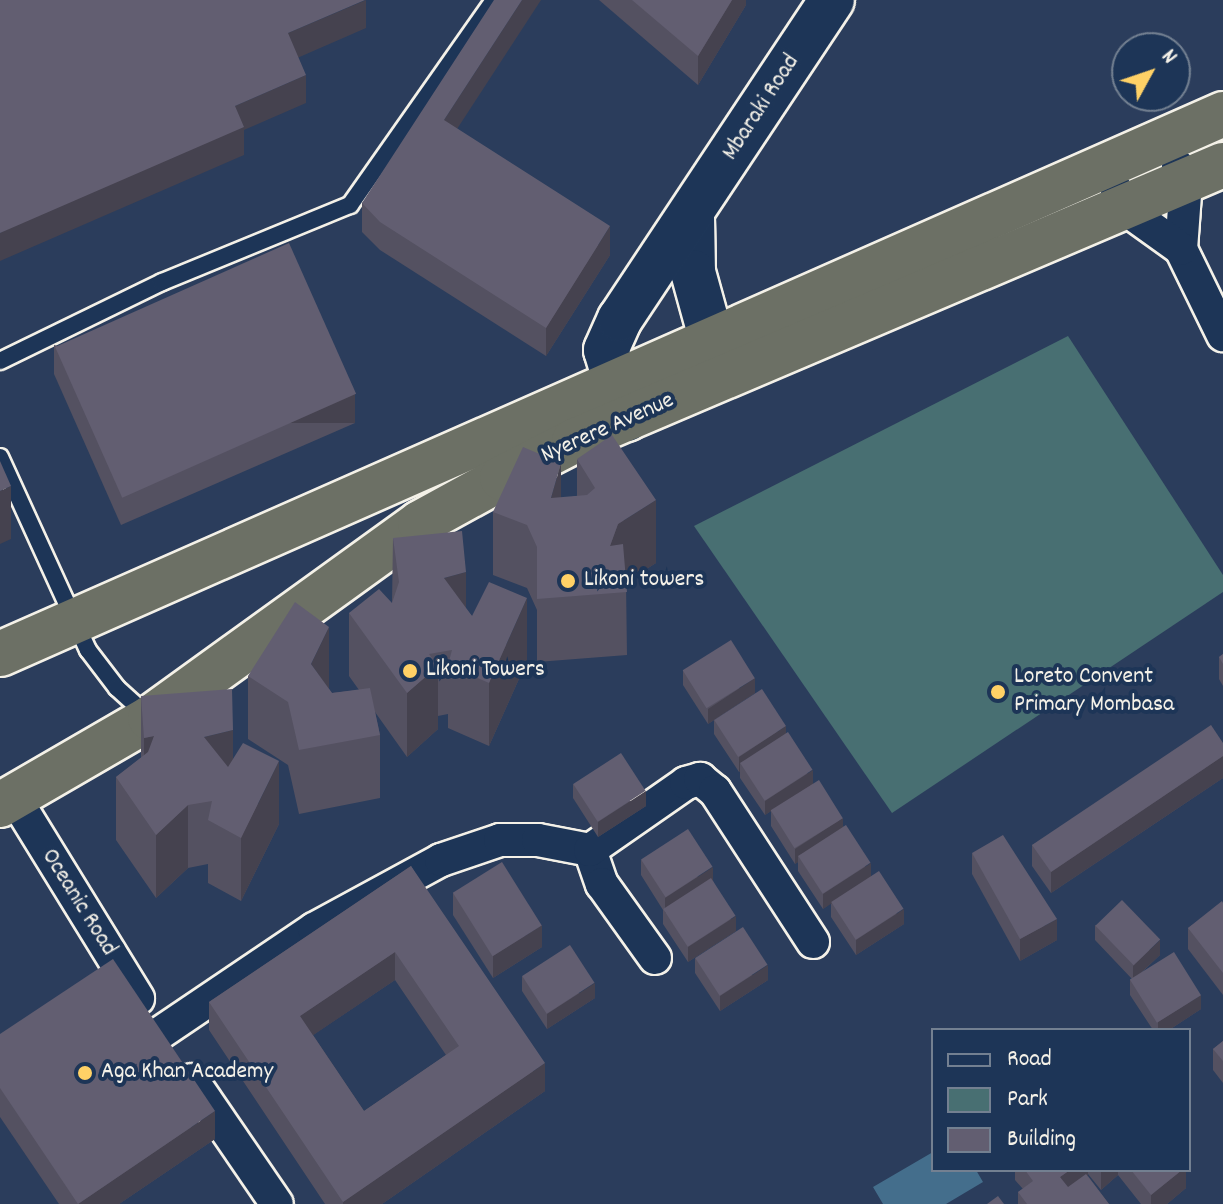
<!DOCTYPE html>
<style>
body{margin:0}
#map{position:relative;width:1223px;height:1204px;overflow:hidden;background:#2b3d5c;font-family:Dekko,sans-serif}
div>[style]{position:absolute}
.green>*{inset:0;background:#486f72}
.water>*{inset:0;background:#446e8c}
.roads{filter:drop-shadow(2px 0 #f4f1e8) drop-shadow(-2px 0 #f4f1e8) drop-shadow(0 2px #f4f1e8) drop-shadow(0 -2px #f4f1e8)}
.service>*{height:16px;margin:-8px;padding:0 8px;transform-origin:8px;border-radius:8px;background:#1d3557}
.minor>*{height:32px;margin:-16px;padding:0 16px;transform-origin:16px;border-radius:16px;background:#1d3557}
.secondary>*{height:44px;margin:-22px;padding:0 22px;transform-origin:22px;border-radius:22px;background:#1d3557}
.trunk>*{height:44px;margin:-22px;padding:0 22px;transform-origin:22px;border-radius:22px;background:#6c7065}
.wall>*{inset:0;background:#545161}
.shaded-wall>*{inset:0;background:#45424f;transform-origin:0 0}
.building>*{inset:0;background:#625e71;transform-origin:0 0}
.dots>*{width:22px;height:22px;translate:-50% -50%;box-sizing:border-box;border:4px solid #1d3557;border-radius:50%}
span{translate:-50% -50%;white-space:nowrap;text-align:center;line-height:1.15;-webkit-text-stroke:8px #1d3557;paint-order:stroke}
.street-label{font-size:24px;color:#f4f1e8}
.poi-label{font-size:24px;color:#f4f1e8}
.left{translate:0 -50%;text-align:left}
.legend{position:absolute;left:931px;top:1028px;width:260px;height:144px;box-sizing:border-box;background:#1d3557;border:2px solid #738091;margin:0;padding:10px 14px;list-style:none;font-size:24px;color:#f4f1e8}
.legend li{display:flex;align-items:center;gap:16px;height:40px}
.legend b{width:40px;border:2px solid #738091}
.north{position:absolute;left:1111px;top:32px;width:80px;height:80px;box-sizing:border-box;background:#1d3557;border:2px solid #738091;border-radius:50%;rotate:50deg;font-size:22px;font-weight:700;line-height:32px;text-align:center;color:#f4f1e8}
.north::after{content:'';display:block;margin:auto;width:28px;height:36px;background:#ffd166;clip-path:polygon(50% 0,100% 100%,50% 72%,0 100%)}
</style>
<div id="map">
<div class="green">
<div style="clip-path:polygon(1068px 336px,1223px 575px,1223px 592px,892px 813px,694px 526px)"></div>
</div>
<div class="water">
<div style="clip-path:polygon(933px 1152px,933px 1170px,976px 1170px,983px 1182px,946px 1204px,883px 1204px,873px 1187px)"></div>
</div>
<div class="roads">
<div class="service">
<div style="left:0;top:361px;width:180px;rotate:-26deg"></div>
<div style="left:162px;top:282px;width:203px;rotate:-22.3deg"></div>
<div style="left:350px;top:205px;width:251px;rotate:-54.9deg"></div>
<div style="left:0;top:457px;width:212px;rotate:65.5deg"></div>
<div style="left:88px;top:650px;width:48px;rotate:52.7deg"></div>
<div style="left:117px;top:688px;width:43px;rotate:42.2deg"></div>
</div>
<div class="minor">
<div style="left:1178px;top:166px;width:17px;rotate:62deg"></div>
<div style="left:1186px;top:181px;width:68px;rotate:94.2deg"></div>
<div style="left:1181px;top:249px;width:96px;rotate:64deg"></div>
<div style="left:1117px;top:191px;width:18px;rotate:68deg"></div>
<div style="left:1124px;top:208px;width:70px;rotate:35.7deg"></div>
<div style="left:16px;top:800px;width:233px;rotate:58.4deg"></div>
<div style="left:590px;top:850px;width:36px;rotate:71deg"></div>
<div style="left:602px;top:884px;width:91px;rotate:54.4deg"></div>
<div style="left:160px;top:1033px;width:186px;rotate:-34deg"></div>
<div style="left:314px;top:929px;width:145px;rotate:-28.5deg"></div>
<div style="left:441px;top:860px;width:62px;rotate:-18.7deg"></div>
<div style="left:500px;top:840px;width:38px"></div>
<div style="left:538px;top:840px;width:53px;rotate:10.9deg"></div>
<div style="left:590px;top:850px;width:117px;rotate:-34.9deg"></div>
<div style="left:686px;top:783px;width:15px;rotate:-16deg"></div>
<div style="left:700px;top:779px;width:19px;rotate:39deg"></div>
<div style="left:715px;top:791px;width:180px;rotate:57deg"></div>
<div style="left:192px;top:1080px;width:150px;rotate:55.6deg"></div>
</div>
<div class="secondary">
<div style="left:692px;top:217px;width:55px;rotate:89deg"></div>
<div style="left:693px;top:272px;width:106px;rotate:74.6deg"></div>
<div style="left:627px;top:419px;width:72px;rotate:-106.9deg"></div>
<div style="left:606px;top:350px;width:34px;rotate:-66deg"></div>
<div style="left:620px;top:319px;width:383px;rotate:-56.4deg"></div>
</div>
<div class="trunk">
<div style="left:0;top:654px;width:1337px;rotate:-23.82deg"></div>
<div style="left:0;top:805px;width:173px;rotate:-30.1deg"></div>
<div style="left:150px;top:718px;width:333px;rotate:-35.8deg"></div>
<div style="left:420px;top:523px;width:94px;rotate:-28.8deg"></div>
<div style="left:502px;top:478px;width:81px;rotate:-27.2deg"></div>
<div style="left:574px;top:441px;width:705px;rotate:-23.04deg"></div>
</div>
</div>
<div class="wall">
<div style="clip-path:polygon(599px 0,746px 0,746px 5px,698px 85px)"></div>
<div style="clip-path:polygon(457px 129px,610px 255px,546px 356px,380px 250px,362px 232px,362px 203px)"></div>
<div style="clip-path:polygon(54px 345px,355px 423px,121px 525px,54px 374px)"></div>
<div style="clip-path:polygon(577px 459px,656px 563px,626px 582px,627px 655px,537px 662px,537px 610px,527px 588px,493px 575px,493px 512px,577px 496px)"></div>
<div style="clip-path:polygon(393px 538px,466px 609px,472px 616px,527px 661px,489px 746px,448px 728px,448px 714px,438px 716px,438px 729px,407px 757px,375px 712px,380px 735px,380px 798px,299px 814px,288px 765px,248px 739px,248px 676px,329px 689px,332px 693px,359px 690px,349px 676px,349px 613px,392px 603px)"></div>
<div style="clip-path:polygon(1223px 654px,1223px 686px,1219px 679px,1219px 657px)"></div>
<div style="clip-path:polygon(683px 671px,755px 693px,708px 724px,683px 685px)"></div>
<div style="clip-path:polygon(141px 696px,279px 824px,241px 901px,208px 883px,208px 864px,188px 868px,156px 898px,116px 840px,116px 777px,141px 758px)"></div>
<div style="clip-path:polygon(714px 720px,786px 733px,813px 784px,843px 826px,871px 877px,904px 924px,856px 955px,831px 917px,831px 903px,823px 909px,798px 871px,798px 862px,795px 864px,771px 826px,771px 811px,765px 815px,740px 778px,740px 771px,739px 772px,714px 734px)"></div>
<div style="clip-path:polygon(1223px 743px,1223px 778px,1051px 893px,1032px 866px,1032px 845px)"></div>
<div style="clip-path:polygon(573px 784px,646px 806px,598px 837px,573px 798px)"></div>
<div style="clip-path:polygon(972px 853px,1057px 940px,1020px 961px,972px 874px)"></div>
<div style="clip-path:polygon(641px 860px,713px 881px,736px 931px,688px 962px,663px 924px,663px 910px,641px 875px)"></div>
<div style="clip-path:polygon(evenodd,411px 866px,545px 1091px,382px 1204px,325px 1204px,209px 1030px,209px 1002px,411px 866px,395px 980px,446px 1055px,364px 1111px,313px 1035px,395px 980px)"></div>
<div style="clip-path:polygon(453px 893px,542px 947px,493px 978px,453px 915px)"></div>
<div style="clip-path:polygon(1223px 903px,1223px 995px,1188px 949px,1188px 928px)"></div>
<div style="clip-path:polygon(1095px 925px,1160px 955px,1141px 973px,1201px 1009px,1169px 1030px,1153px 1030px,1130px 995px,1130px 980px,1132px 979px,1095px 940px)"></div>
<div style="clip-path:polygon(695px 958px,768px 980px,720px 1011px,695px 973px)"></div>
<div style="clip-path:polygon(522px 976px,595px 998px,547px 1029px,522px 991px)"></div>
<div style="clip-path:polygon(0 1034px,215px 1139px,119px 1204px,59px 1204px,0 1117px)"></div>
<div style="clip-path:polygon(1223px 1041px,1223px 1083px,1213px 1070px,1213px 1049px)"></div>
<div style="clip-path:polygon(1015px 1170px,1186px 1170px,1186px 1188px,1167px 1204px,1141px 1204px,1118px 1175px,1101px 1190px,1088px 1174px,1088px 1176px,1109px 1204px,1018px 1204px,1018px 1192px,1023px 1189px,1015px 1180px)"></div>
</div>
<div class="shaded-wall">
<div style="clip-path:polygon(366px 0,366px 28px,288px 62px,288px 33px)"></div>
<div style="clip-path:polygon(522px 0,541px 0,444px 149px,444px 120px)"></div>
<div style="clip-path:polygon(732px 0,746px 0,746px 5px,698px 85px,698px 56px)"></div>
<div style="clip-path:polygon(306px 75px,306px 103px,244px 130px,244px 155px,0 261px,0 233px,235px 106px)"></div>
<div style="clip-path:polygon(610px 226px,610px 255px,546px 356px,546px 328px)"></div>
<div style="left:355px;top:394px;width:29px;height:256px;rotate:90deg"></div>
<div style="clip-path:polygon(561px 463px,561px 526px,551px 498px)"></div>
<div style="clip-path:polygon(11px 486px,11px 539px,0 544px,0 491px)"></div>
<div style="clip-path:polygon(656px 500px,656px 563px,618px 587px,610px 546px,618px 524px)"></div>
<div style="clip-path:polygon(466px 572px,466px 635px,444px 578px)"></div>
<div style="clip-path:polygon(527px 598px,527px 661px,489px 746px,489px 683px)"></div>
<div style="clip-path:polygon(329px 627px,329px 690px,311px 664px)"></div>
<div style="clip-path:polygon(438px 666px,438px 729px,407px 757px,407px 693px)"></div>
<div style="clip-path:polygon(755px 678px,755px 693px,708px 724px,708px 709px)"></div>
<div style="clip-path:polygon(786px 726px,786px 741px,740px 763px,740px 771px,739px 772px,739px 757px)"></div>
<div style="clip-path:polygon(233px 730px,233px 793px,204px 737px)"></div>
<div style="clip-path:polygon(154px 736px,144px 801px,144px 738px)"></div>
<div style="clip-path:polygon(1223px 756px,1223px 778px,1051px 893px,1051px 872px)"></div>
<div style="clip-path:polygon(279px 761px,279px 824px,241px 901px,241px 838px)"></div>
<div style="clip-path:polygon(813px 770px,813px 784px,765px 815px,765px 801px)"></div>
<div style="clip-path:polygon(646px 791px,646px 806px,598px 837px,598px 822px)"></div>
<div style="clip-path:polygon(188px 805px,188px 868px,156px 898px,156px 835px)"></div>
<div style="clip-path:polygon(843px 818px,843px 833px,798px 856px,798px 862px,795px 864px,795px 849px)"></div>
<div style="clip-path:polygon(871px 863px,871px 878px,823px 909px,823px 894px)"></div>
<div style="clip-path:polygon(713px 867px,713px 882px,665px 913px,665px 898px)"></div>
<div style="clip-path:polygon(904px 909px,904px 924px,856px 955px,856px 940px)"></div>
<div style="clip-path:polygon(736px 916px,736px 931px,688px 962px,688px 947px)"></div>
<div style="clip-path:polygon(1057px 919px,1057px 940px,1020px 961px,1020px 939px)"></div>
<div style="clip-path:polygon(542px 925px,542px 947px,493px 978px,493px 956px)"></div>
<div style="clip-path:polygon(1160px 940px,1160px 955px,1133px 980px,1133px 966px)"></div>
<div style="clip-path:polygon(395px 952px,395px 980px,300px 1044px,300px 1016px)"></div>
<div style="clip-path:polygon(768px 965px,768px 980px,720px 1011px,720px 996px)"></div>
<div style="clip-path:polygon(595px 983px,595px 998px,547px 1029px,547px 1014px)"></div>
<div style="clip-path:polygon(1201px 995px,1201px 1009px,1169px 1030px,1158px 1030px,1158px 1022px)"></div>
<div style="clip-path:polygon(545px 1063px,545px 1091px,382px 1204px,343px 1204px,343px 1202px)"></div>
<div style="clip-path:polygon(215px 1111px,215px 1139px,119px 1204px,78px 1204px)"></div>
<div style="clip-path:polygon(1070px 1170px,1088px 1170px,1088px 1178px,1060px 1199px,1060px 1177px)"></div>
<div style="clip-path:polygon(1101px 1170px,1118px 1170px,1118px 1175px,1101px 1190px)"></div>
<div style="clip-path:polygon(1182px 1170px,1186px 1170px,1186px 1188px,1167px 1204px,1151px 1204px,1151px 1195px)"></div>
</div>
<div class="building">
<div style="clip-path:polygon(0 0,365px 0,288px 33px,306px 75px,235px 106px,244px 127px,0 233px)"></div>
<div style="clip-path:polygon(494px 0,522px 0,444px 120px,610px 226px,546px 328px,380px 222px,362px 203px)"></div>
<div style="clip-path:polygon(632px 0,732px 0,698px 56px)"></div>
<div style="left:289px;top:243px;width:165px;height:256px;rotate:66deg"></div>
<div style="clip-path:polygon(612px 435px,656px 500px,618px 524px,610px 546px,623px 544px,627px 592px,537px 599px,537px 547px,527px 525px,493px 512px,523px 447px,561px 463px,551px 498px,587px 495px,595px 488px,577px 459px)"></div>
<div style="clip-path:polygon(0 461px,11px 486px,0 491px)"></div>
<div style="clip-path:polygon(462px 531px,466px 572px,444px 578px,472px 616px,489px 582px,527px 598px,489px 683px,448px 665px,452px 650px,429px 654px,438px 666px,407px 693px,349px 613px,379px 589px,392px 603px,399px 582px,393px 538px)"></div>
<div style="clip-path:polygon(295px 602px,329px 627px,311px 664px,332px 693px,370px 688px,380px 735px,299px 750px,288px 702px,248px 676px)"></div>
<div style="left:731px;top:640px;width:45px;height:57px;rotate:58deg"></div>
<div style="clip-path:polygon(1223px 654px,1223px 664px,1219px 657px)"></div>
<div style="clip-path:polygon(232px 689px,233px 730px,204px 737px,228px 767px,243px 743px,279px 761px,241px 838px,208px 820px,212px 801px,188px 805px,156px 835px,116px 777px,148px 752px,154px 736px,144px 738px,141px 696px)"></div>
<div style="left:762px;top:689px;width:44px;height:57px;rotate:57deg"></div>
<div style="clip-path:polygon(1211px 725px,1223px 743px,1223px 756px,1051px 872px,1032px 845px)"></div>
<div style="left:788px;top:732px;width:45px;height:57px;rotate:57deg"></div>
<div style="left:621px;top:753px;width:45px;height:57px;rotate:57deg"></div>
<div style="left:819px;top:780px;width:45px;height:57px;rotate:58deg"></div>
<div style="left:846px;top:825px;width:45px;height:57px;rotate:57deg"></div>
<div style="left:688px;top:829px;width:45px;height:56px;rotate:57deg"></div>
<div style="clip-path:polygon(1003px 835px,1057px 919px,1020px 939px,972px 853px)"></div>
<div style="left:502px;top:862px;width:75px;height:58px;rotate:58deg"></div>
<div style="clip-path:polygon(evenodd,411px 866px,545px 1063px,343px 1202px,209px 1002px,411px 866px,395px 952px,459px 1046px,364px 1111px,300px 1016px,395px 952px)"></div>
<div style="left:879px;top:871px;width:45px;height:57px;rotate:57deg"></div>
<div style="left:711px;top:878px;width:45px;height:57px;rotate:57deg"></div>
<div style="left:1122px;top:900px;width:55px;height:37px;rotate:46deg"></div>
<div style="clip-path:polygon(1222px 901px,1223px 903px,1223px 973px,1188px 928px)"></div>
<div style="left:743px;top:927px;width:45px;height:57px;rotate:57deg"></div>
<div style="left:570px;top:945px;width:45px;height:57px;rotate:57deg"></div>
<div style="left:1174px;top:952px;width:51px;height:52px;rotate:58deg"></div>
<div style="clip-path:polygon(113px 959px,215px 1111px,78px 1204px,0 1088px,0 1034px)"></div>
<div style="clip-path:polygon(1223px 1041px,1223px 1061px,1213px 1049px)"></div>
<div style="clip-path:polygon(1025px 1170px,1070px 1170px,1060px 1177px,1068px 1187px,1086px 1174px,1109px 1204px,1027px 1204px,1018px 1192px,1033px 1181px)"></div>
<div style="clip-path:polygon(1131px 1170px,1182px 1170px,1151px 1195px)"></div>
<div style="clip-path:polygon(998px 1196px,1004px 1204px,987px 1204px)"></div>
</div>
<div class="dots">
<div style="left:568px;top:581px;background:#ffd166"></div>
<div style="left:410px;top:671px;background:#ffd166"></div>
<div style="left:998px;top:692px;background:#ffd166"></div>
<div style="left:85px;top:1073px;background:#ffd166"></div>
</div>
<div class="street-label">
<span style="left:762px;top:108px;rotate:-57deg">Mbaraki Road</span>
<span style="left:608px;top:429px;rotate:-24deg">Nyerere Avenue</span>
<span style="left:78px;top:903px;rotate:58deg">Oceanic Road</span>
</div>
<div class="poi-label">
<span class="left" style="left:584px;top:581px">Likoni towers</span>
<span class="left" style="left:426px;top:671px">Likoni Towers</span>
<span class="left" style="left:1014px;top:692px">Loreto Convent<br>Primary Mombasa</span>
<span class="left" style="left:101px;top:1073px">Aga Khan Academy</span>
</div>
<ul class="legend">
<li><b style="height:10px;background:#1d3557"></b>Road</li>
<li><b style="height:22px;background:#486f72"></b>Park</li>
<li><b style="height:22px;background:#625e71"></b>Building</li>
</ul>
<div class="north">N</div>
</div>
